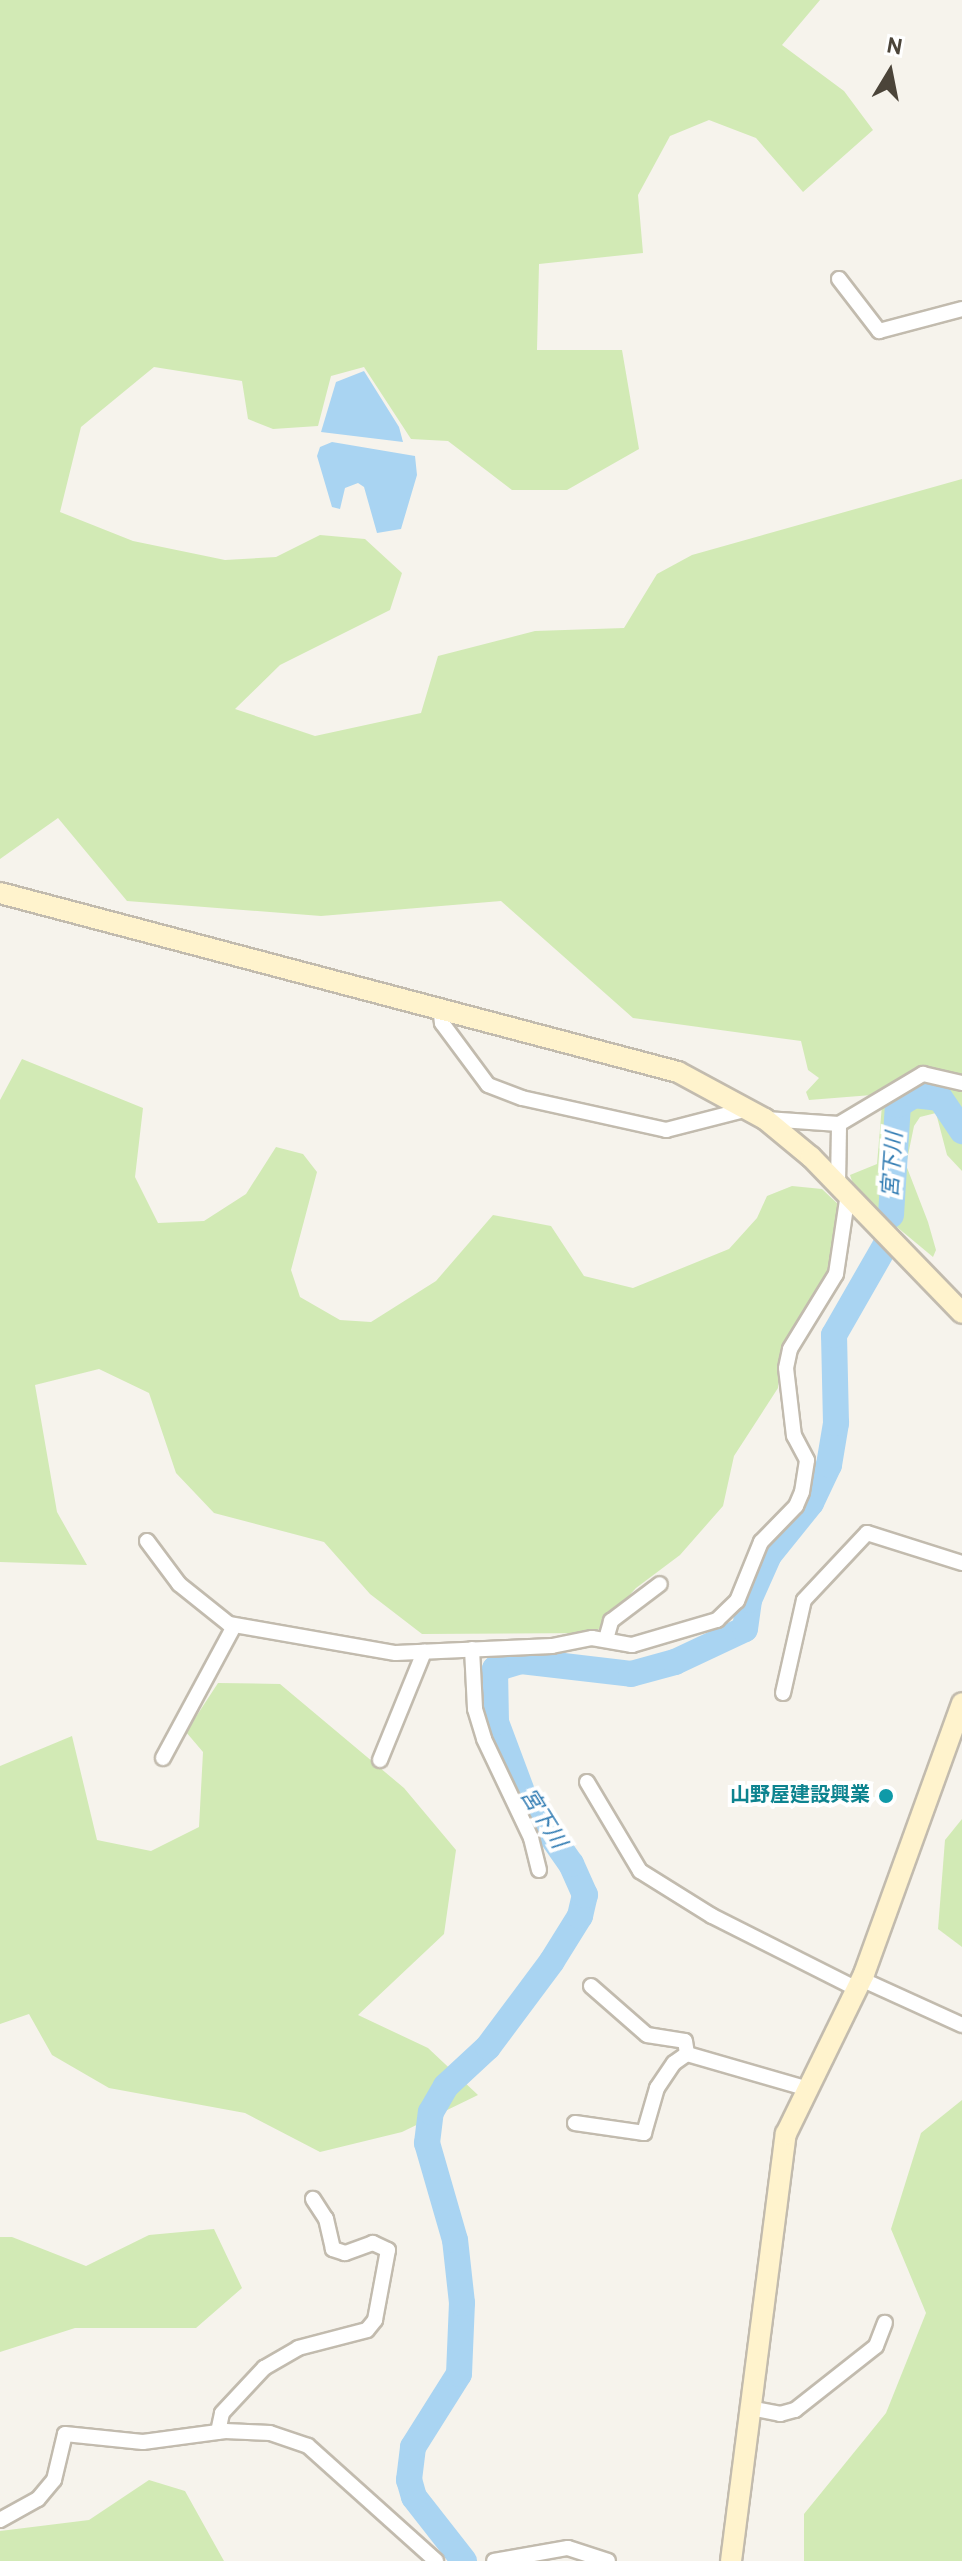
<!DOCTYPE html>
<meta charset="utf-8">
<style>
body{margin:0}
#map{position:relative;width:962px;height:2561px;overflow:hidden;background:#f6f3ec;font-family:Overpass,"Noto Sans JP",sans-serif}
div>[style]{position:absolute}
.green>*{inset:0;background:#d2eab5}
.water>*{inset:0;background:#a9d4f2}
.river>*{height:26px;margin:-13px;padding:0 13px;transform-origin:13px;border-radius:13px;background:#a9d4f2}
.roads{filter:drop-shadow(2px 0 #c2bbae) drop-shadow(-2px 0 #c2bbae) drop-shadow(0 2px #c2bbae) drop-shadow(0 -2px #c2bbae)}
.street>*{height:14px;margin:-7px;padding:0 7px;transform-origin:7px;border-radius:7px;background:#fff}
.secondary>*{height:20px;margin:-10px;padding:0 10px;transform-origin:10px;border-radius:10px;background:#fff3cd}
.dots>*{width:22px;height:22px;translate:-50% -50%;box-sizing:border-box;border:4px solid #fff;border-radius:50%}
span{translate:-50% -50%;white-space:nowrap;text-align:center;line-height:1.15;-webkit-text-stroke:8px #fff;paint-order:stroke}
.culture-label{font-size:20px;color:#0d838f;font-weight:700}
.right{translate:-100% -50%;text-align:right}
.water-label{font-size:22px;color:#2e7ab2;font-style:italic}
.north{position:absolute;left:850px;top:32px;width:80px;height:80px;-webkit-text-stroke:6px #fff;paint-order:stroke;rotate:10deg;font-size:22px;font-weight:700;line-height:32px;text-align:center;color:#4b4439}
.north::after{content:'';display:block;margin:auto;width:28px;height:36px;background:#4b4439;clip-path:polygon(50% 0,100% 100%,50% 72%,0 100%)}
</style>
<div id="map">
<div class="green">
<div style="clip-path:polygon(0 0,820px 0,782px 45px,844px 91px,873px 130px,803px 192px,756px 138px,709px 120px,670px 136px,638px 195px,643px 253px,539px 264px,537px 350px,622px 350px,639px 449px,567px 490px,512px 490px,448px 441px,411px 439px,364px 367px,331px 376px,318px 426px,273px 429px,248px 419px,242px 381px,154px 367px,81px 427px,60px 512px,133px 541px,225px 560px,276px 557px,320px 535px,365px 539px,402px 573px,390px 610px,280px 665px,235px 709px,315px 736px,421px 713px,438px 656px,535px 631px,624px 628px,657px 574px,692px 555px,962px 479px,962px 1171px,947px 1155px,936px 1113px,920px 1117px,914px 1126px,906px 1165px,928px 1222px,936px 1250px,933px 1257px,856px 1193px,850px 1175px,877px 1164px,882px 1105px,872px 1095px,809px 1100px,806px 1092px,819px 1078px,808px 1070px,801px 1041px,633px 1018px,501px 901px,321px 916px,127px 901px,58px 818px,0 859px)"></div>
<div style="clip-path:polygon(22px 1059px,143px 1108px,135px 1177px,158px 1223px,204px 1221px,246px 1194px,276px 1147px,303px 1154px,317px 1172px,291px 1270px,300px 1297px,340px 1320px,371px 1322px,436px 1281px,493px 1215px,551px 1226px,584px 1276px,633px 1288px,729px 1249px,757px 1218px,767px 1196px,792px 1186px,822px 1189px,841px 1207px,829px 1280px,781px 1351px,778px 1388px,734px 1456px,723px 1506px,680px 1555px,636px 1588px,595px 1633px,422px 1634px,370px 1594px,324px 1542px,214px 1513px,176px 1473px,149px 1393px,99px 1369px,35px 1385px,57px 1512px,87px 1565px,0 1562px,0 1100px)"></div>
<div style="clip-path:polygon(218px 1683px,280px 1684px,404px 1788px,456px 1850px,444px 1934px,358px 2015px,428px 2048px,478px 2095px,402px 2132px,320px 2152px,245px 2113px,109px 2088px,52px 2055px,29px 2014px,0 2024px,0 1766px,72px 1736px,97px 1840px,151px 1851px,199px 1827px,203px 1752px,186px 1732px)"></div>
<div style="clip-path:polygon(962px 1819px,962px 1947px,938px 1929px,945px 1840px)"></div>
<div style="clip-path:polygon(962px 2100px,962px 2561px,804px 2561px,804px 2514px,886px 2413px,926px 2313px,891px 2229px,921px 2133px)"></div>
<div style="clip-path:polygon(214px 2229px,242px 2288px,196px 2328px,75px 2328px,0 2352px,0 2237px,12px 2237px,86px 2266px,149px 2235px)"></div>
<div style="clip-path:polygon(149px 2480px,185px 2491px,224px 2561px,0 2561px,0 2531px,89px 2520px)"></div>
</div>
<div class="water">
<div style="clip-path:polygon(364px 371px,399px 427px,403px 442px,321px 432px,336px 382px)"></div>
<div style="clip-path:polygon(332px 442px,415px 456px,417px 475px,401px 529px,377px 533px,364px 487px,358px 483px,345px 488px,340px 509px,332px 507px,317px 456px,320px 447px)"></div>
</div>
<div class="river">
<div style="left:891px;top:1215px;width:110px;rotate:-86.4deg"></div>
<div style="left:898px;top:1105px;width:19px;rotate:-32deg"></div>
<div style="left:914px;top:1095px;width:26px;rotate:7deg"></div>
<div style="left:940px;top:1098px;width:40px;rotate:56deg"></div>
<div style="left:464px;top:2561px;width:81px;rotate:-128deg"></div>
<div style="left:414px;top:2497px;width:18px;rotate:-106deg"></div>
<div style="left:409px;top:2480px;width:33px;rotate:-83deg"></div>
<div style="left:413px;top:2447px;width:86px;rotate:-57.8deg"></div>
<div style="left:459px;top:2374px;width:71px;rotate:-87.6deg"></div>
<div style="left:462px;top:2303px;width:63px;rotate:-96.3deg"></div>
<div style="left:455px;top:2240px;width:101px;rotate:-106.1deg"></div>
<div style="left:427px;top:2143px;width:31px;rotate:-83deg"></div>
<div style="left:431px;top:2112px;width:30px;rotate:-60deg"></div>
<div style="left:446px;top:2086px;width:57px;rotate:-42.9deg"></div>
<div style="left:488px;top:2047px;width:107px;rotate:-53.3deg"></div>
<div style="left:552px;top:1961px;width:53px;rotate:-58.1deg"></div>
<div style="left:580px;top:1916px;width:22px;rotate:-77deg"></div>
<div style="left:585px;top:1895px;width:34px;rotate:-114deg"></div>
<div style="left:571px;top:1864px;width:82px;rotate:-125deg"></div>
<div style="left:524px;top:1797px;width:80px;rotate:-110.5deg"></div>
<div style="left:496px;top:1722px;width:53px;rotate:-91.1deg"></div>
<div style="left:495px;top:1669px;width:27px;rotate:-17deg"></div>
<div style="left:521px;top:1661px;width:111px;rotate:6.7deg"></div>
<div style="left:631px;top:1674px;width:46px;rotate:-15.3deg"></div>
<div style="left:675px;top:1662px;width:77px;rotate:-25.2deg"></div>
<div style="left:745px;top:1629px;width:29px;rotate:-82deg"></div>
<div style="left:749px;top:1600px;width:49px;rotate:-66deg"></div>
<div style="left:769px;top:1555px;width:67px;rotate:-51.1deg"></div>
<div style="left:811px;top:1503px;width:42px;rotate:-64.7deg"></div>
<div style="left:829px;top:1465px;width:43px;rotate:-80.5deg"></div>
<div style="left:836px;top:1423px;width:88px;rotate:-91.3deg"></div>
<div style="left:834px;top:1335px;width:103px;rotate:-60.2deg"></div>
</div>
<div class="roads">
<div class="street">
<div style="left:839px;top:279px;width:66px;rotate:52.4deg"></div>
<div style="left:879px;top:331px;width:86px;rotate:-14.8deg"></div>
<div style="left:440px;top:1007px;width:16px;rotate:83deg"></div>
<div style="left:442px;top:1023px;width:77px;rotate:53.4deg"></div>
<div style="left:488px;top:1085px;width:36px;rotate:21deg"></div>
<div style="left:522px;top:1098px;width:148px;rotate:12.5deg"></div>
<div style="left:666px;top:1130px;width:85px;rotate:-14.4deg"></div>
<div style="left:766px;top:1119px;width:73px;rotate:3.9deg"></div>
<div style="left:839px;top:1124px;width:98px;rotate:-30.8deg"></div>
<div style="left:923px;top:1074px;width:40px;rotate:13deg"></div>
<div style="left:838px;top:1184px;width:60px;rotate:-89deg"></div>
<div style="left:147px;top:1541px;width:54px;rotate:53.3deg"></div>
<div style="left:179px;top:1584px;width:64px;rotate:38.7deg"></div>
<div style="left:229px;top:1624px;width:169px;rotate:9.9deg"></div>
<div style="left:396px;top:1653px;width:156px;rotate:-2.6deg"></div>
<div style="left:552px;top:1646px;width:41px;rotate:-11.3deg"></div>
<div style="left:592px;top:1638px;width:41px;rotate:9.9deg"></div>
<div style="left:632px;top:1645px;width:89px;rotate:-16.4deg"></div>
<div style="left:717px;top:1620px;width:28px;rotate:-44deg"></div>
<div style="left:737px;top:1601px;width:64px;rotate:-67.9deg"></div>
<div style="left:761px;top:1542px;width:50px;rotate:-45.8deg"></div>
<div style="left:796px;top:1506px;width:15px;rotate:-67deg"></div>
<div style="left:802px;top:1492px;width:32px;rotate:-81deg"></div>
<div style="left:807px;top:1460px;width:27px;rotate:-118deg"></div>
<div style="left:794px;top:1436px;width:68px;rotate:-96.7deg"></div>
<div style="left:786px;top:1368px;width:19px;rotate:-78deg"></div>
<div style="left:790px;top:1349px;width:88px;rotate:-58.5deg"></div>
<div style="left:836px;top:1274px;width:81px;rotate:-81.5deg"></div>
<div style="left:606px;top:1639px;width:19px;rotate:-74deg"></div>
<div style="left:611px;top:1621px;width:61px;rotate:-37.1deg"></div>
<div style="left:472px;top:1649px;width:60px;rotate:87.1deg"></div>
<div style="left:475px;top:1709px;width:31px;rotate:73deg"></div>
<div style="left:484px;top:1739px;width:110px;rotate:64.6deg"></div>
<div style="left:531px;top:1838px;width:33px;rotate:76deg"></div>
<div style="left:783px;top:1693px;width:95px;rotate:-77.3deg"></div>
<div style="left:804px;top:1600px;width:92px;rotate:-46.8deg"></div>
<div style="left:867px;top:1533px;width:100px;rotate:17.5deg"></div>
<div style="left:163px;top:1758px;width:150px;rotate:-61.7deg"></div>
<div style="left:380px;top:1760px;width:117px;rotate:-67.8deg"></div>
<div style="left:587px;top:1782px;width:104px;rotate:59.2deg"></div>
<div style="left:640px;top:1871px;width:85px;rotate:32deg"></div>
<div style="left:712px;top:1916px;width:162px;rotate:26.7deg"></div>
<div style="left:861px;top:1979px;width:111px;rotate:24.5deg"></div>
<div style="left:591px;top:1986px;width:74px;rotate:41.2deg"></div>
<div style="left:647px;top:2035px;width:38px;rotate:9deg"></div>
<div style="left:685px;top:2041px;width:13px;rotate:81deg"></div>
<div style="left:575px;top:2123px;width:70px;rotate:8.2deg"></div>
<div style="left:644px;top:2133px;width:47px;rotate:-73.9deg"></div>
<div style="left:657px;top:2088px;width:30px;rotate:-56deg"></div>
<div style="left:674px;top:2063px;width:16px;rotate:-35deg"></div>
<div style="left:687px;top:2054px;width:123px;rotate:16.1deg"></div>
<div style="left:750px;top:2408px;width:31px;rotate:11deg"></div>
<div style="left:780px;top:2414px;width:16px;rotate:-15deg"></div>
<div style="left:795px;top:2410px;width:103px;rotate:-38.3deg"></div>
<div style="left:876px;top:2346px;width:25px;rotate:-69deg"></div>
<div style="left:218px;top:2432px;width:19px;rotate:-78deg"></div>
<div style="left:222px;top:2413px;width:62px;rotate:-47deg"></div>
<div style="left:264px;top:2368px;width:39px;rotate:-30deg"></div>
<div style="left:298px;top:2348px;width:71px;rotate:-14.6deg"></div>
<div style="left:367px;top:2330px;width:13px;rotate:-51deg"></div>
<div style="left:375px;top:2320px;width:71px;rotate:-79.5deg"></div>
<div style="left:388px;top:2250px;width:17px;rotate:-155deg"></div>
<div style="left:373px;top:2243px;width:30px;rotate:160deg"></div>
<div style="left:345px;top:2253px;width:13px;rotate:-162deg"></div>
<div style="left:333px;top:2249px;width:31px;rotate:-103deg"></div>
<div style="left:326px;top:2219px;width:24px;rotate:-123deg"></div>
<div style="left:0;top:2520px;width:43px;rotate:-28.9deg"></div>
<div style="left:38px;top:2499px;width:25px;rotate:-50deg"></div>
<div style="left:54px;top:2480px;width:47px;rotate:-76.6deg"></div>
<div style="left:65px;top:2434px;width:78px;rotate:5.9deg"></div>
<div style="left:143px;top:2442px;width:83px;rotate:-7.6deg"></div>
<div style="left:225px;top:2431px;width:45px;rotate:2.5deg"></div>
<div style="left:270px;top:2433px;width:40px;rotate:18.9deg"></div>
<div style="left:308px;top:2446px;width:172px;rotate:41.9deg"></div>
<div style="left:494px;top:2561px;width:75px;rotate:-10deg"></div>
<div style="left:568px;top:2548px;width:42px;rotate:18deg"></div>
</div>
<div class="secondary">
<div style="left:0;top:893px;width:701px;rotate:14.79deg"></div>
<div style="left:678px;top:1072px;width:99px;rotate:28.4deg"></div>
<div style="left:765px;top:1119px;width:60px;rotate:39.6deg"></div>
<div style="left:811px;top:1157px;width:217px;rotate:45.9deg"></div>
<div style="left:731px;top:2561px;width:431px;rotate:-82.7deg"></div>
<div style="left:786px;top:2134px;width:178px;rotate:-64deg"></div>
<div style="left:864px;top:1974px;width:288px;rotate:-70.1deg"></div>
</div>
</div>
<div class="dots">
<div style="left:886px;top:1796px;background:#0f9aa8"></div>
</div>
<div class="culture-label">
<span class="right" style="left:870px;top:1796px">山野屋建設興業</span>
</div>
<div class="water-label">
<span style="left:894px;top:1165px;rotate:-86deg">宮下川</span>
<span style="left:542px;top:1819px;rotate:58deg">宮下川</span>
</div>
<div class="north">N</div>
</div>
